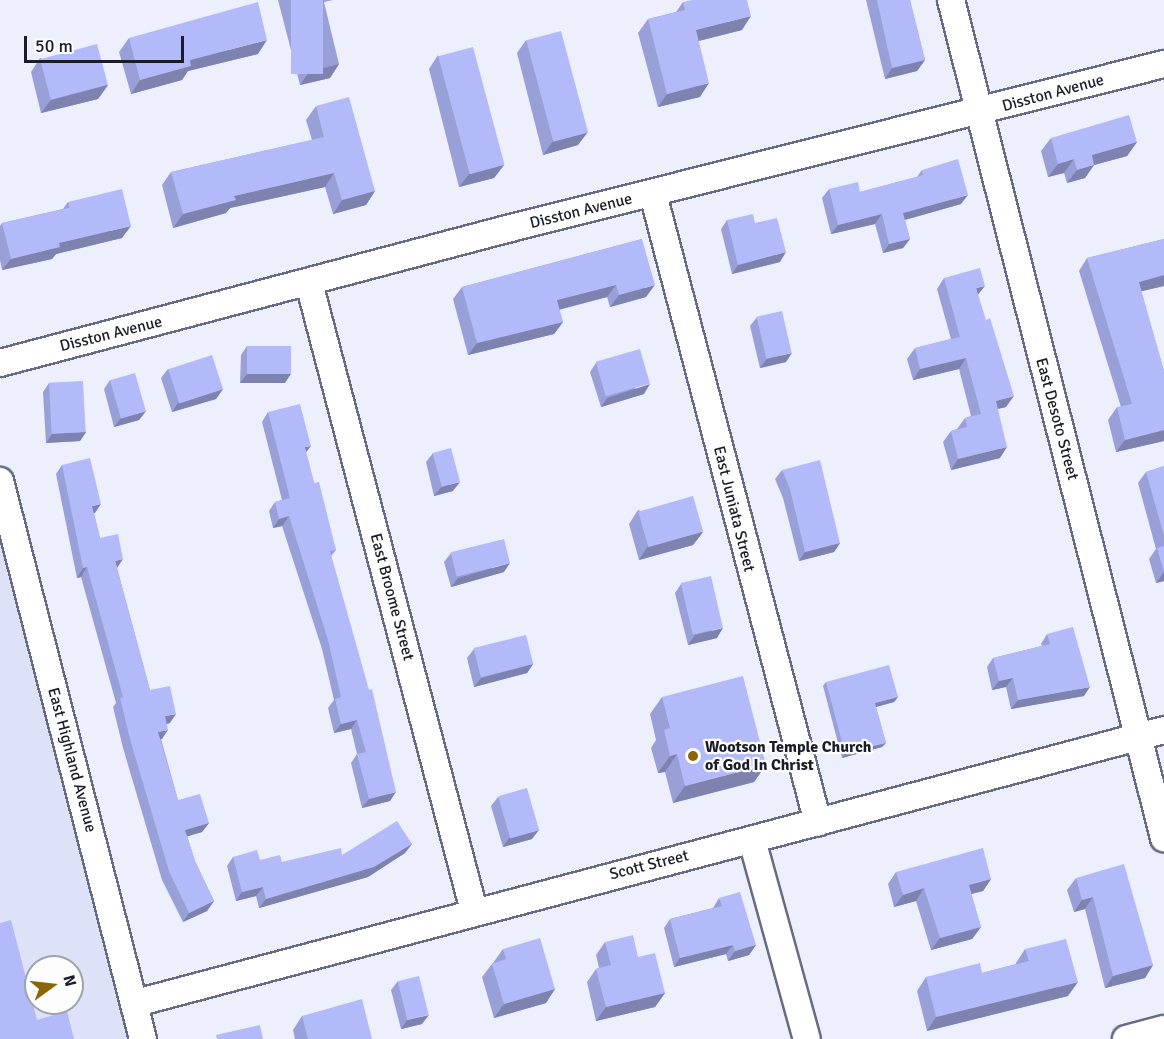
<!DOCTYPE html>
<style>
body{margin:0}
#map{position:relative;width:1164px;height:1039px;overflow:hidden;background:#edeffc;font-family:Signika,sans-serif}
div>[style]{position:absolute}
.built>*{inset:0;background:#dee2f9}
.roads{filter:drop-shadow(2px 0 #676b86) drop-shadow(-2px 0 #676b86) drop-shadow(0 2px #676b86) drop-shadow(0 -2px #676b86)}
.minor>*{height:26px;margin:-13px;padding:0 13px;transform-origin:13px;border-radius:13px;background:#fff}
.wall>*{inset:0;background:#99a0d7}
.shaded-wall>*{inset:0;background:#7d82af}
.building>*{inset:0;background:#b2bafa;transform-origin:0 0}
.dots>*{width:16px;height:16px;translate:-50% -50%;box-sizing:border-box;border:3px solid #fdfdfd;border-radius:50%}
span{translate:-50% -50%;white-space:nowrap;text-align:center;line-height:1.15;-webkit-text-stroke:4.5px #fdfdfd;paint-order:stroke}
.street-label{font-size:16px;color:#1a1c27}
.poi-label{font-size:16px;color:#1a1c27;font-weight:700}
.left{translate:0 -50%;text-align:left}
.north{position:absolute;left:24px;top:955px;width:60px;height:60px;box-sizing:border-box;background:#fdfdfd;border:2px solid #a2a3a7;border-radius:50%;rotate:75deg;font-size:16px;font-weight:700;line-height:24px;text-align:center;color:#1a1c27}
.north::after{content:'';display:block;margin:auto;width:21px;height:27px;background:#8b6607;clip-path:polygon(50% 0,100% 100%,50% 72%,0 100%)}
.scale{position:absolute;left:24px;top:36px;width:160px;height:27px;box-sizing:border-box;border:3px solid #1a1c27;border-top:0;padding-left:8px;font-size:18px;line-height:21px;white-space:nowrap;color:#1a1c27;-webkit-text-stroke:4px #fdfdfd;paint-order:stroke}
</style>
<div id="map">
<div class="built">
<div style="clip-path:polygon(evenodd,0 531px,124px 1006px,130px 1039px,0 1039px,0 531px,36px 967px,72px 967px,72px 1003px,36px 1003px,36px 967px)"></div>
</div>
<div class="roads">
<div class="minor">
<div style="left:951px;top:0;width:865px;rotate:75.74deg"></div>
<div style="left:653px;top:194px;width:650px;rotate:75.3deg"></div>
<div style="left:309px;top:283px;width:649px;rotate:75.28deg"></div>
<div style="left:0;top:363px;width:520px;rotate:-14.81deg"></div>
<div style="left:503px;top:230px;width:682px;rotate:-14.1deg"></div>
<div style="left:0;top:481px;width:576px;rotate:75.63deg"></div>
<div style="left:752px;top:840px;width:206px;rotate:74.6deg"></div>
<div style="left:136px;top:1003px;width:1064px;rotate:-14.87deg"></div>
<div style="left:1126px;top:1039px;width:39px;rotate:-15deg"></div>
</div>
</div>
<div class="wall">
<div style="clip-path:polygon(278px 0,333px 0,324px 2px,339px 64px,330px 78px,300px 85px)"></div>
<div style="clip-path:polygon(866px 0,910px 0,925px 60px,917px 71px,885px 79px)"></div>
<div style="clip-path:polygon(683px 2px,742px 30px,699px 41px,700px 97px,658px 107px,638px 33px,648px 19px,676px 12px)"></div>
<div style="clip-path:polygon(129px 38px,258px 54px,188px 71px,182px 80px,131px 94px,119px 52px)"></div>
<div style="clip-path:polygon(526px 40px,578px 145px,543px 155px,517px 53px)"></div>
<div style="clip-path:polygon(438px 55px,504px 165px,494px 178px,459px 187px,429px 69px)"></div>
<div style="clip-path:polygon(40px 58px,108px 85px,98px 99px,41px 113px,31px 72px)"></div>
<div style="clip-path:polygon(316px 106px,375px 191px,366px 205px,333px 214px,325px 187px,230px 208px,226px 213px,173px 228px,162px 185px,171px 172px,312px 140px,306px 120px)"></div>
<div style="clip-path:polygon(1051px 138px,1137px 142px,1127px 156px,1094px 165px,1085px 178px,1067px 183px,1064px 173px,1048px 177px,1041px 151px)"></div>
<div style="clip-path:polygon(922px 170px,961px 204px,905px 220px,910px 239px,903px 248px,883px 253px,875px 224px,831px 234px,822px 198px,829px 189px,860px 192px,917px 177px)"></div>
<div style="clip-path:polygon(68px 202px,122px 238px,56px 254px,52px 259px,2px 270px,0 260px,0 226px,2px 223px,63px 209px)"></div>
<div style="clip-path:polygon(727px 220px,755px 223px,780px 262px,732px 274px,721px 229px)"></div>
<div style="clip-path:polygon(642px 239px,646px 297px,610px 307px,607px 297px,559px 310px,563px 322px,554px 334px,468px 355px,453px 299px,462px 287px)"></div>
<div style="clip-path:polygon(1164px 239px,1164px 286px,1141px 291px,1164px 371px,1164px 441px,1116px 452px,1108px 420px,1117px 407px,1121px 407px,1079px 271px,1087px 258px)"></div>
<div style="clip-path:polygon(944px 278px,978px 295px,1006px 407px,998px 409px,1000px 458px,951px 470px,943px 442px,951px 431px,957px 429px,965px 418px,971px 416px,959px 369px,913px 380px,907px 359px,915px 348px,951px 339px,937px 289px)"></div>
<div style="clip-path:polygon(757px 317px,786px 362px,760px 368px,750px 326px)"></div>
<div style="clip-path:polygon(247px 346px,285px 383px,240px 383px,241px 355px)"></div>
<div style="clip-path:polygon(596px 363px,644px 394px,601px 407px,590px 372px)"></div>
<div style="clip-path:polygon(168px 369px,223px 389px,216px 399px,172px 412px,161px 378px)"></div>
<div style="clip-path:polygon(110px 380px,146px 411px,139px 420px,114px 427px,104px 389px)"></div>
<div style="clip-path:polygon(49px 383px,86px 432px,80px 441px,46px 443px,43px 392px)"></div>
<div style="clip-path:polygon(268px 412px,306px 452px,314px 483px,336px 550px,331px 556px,390px 801px,362px 808px,351px 763px,357px 754px,351px 729px,334px 733px,328px 708px,334px 700px,322px 649px,282px 526px,273px 528px,269px 511px,275px 502px,282px 500px,262px 422px)"></div>
<div style="clip-path:polygon(433px 453px,453px 491px,434px 496px,426px 462px)"></div>
<div style="clip-path:polygon(62px 465px,94px 513px,100px 538px,117px 568px,150px 690px,170px 723px,167px 724px,162px 739px,161px 739px,178px 800px,209px 823px,202px 832px,187px 836px,195px 861px,214px 901px,207px 911px,183px 922px,162px 880px,123px 748px,113px 707px,116px 703px,81px 577px,77px 578px,56px 474px)"></div>
<div style="clip-path:polygon(1164px 466px,1164px 581px,1156px 583px,1149px 559px,1156px 549px,1138px 483px,1146px 472px)"></div>
<div style="clip-path:polygon(782px 470px,840px 543px,834px 552px,799px 561px,783px 498px,775px 479px)"></div>
<div style="clip-path:polygon(638px 510px,703px 532px,693px 545px,639px 560px,629px 524px)"></div>
<div style="clip-path:polygon(451px 553px,504px 572px,451px 587px,444px 562px)"></div>
<div style="clip-path:polygon(681px 584px,717px 638px,688px 645px,675px 593px)"></div>
<div style="clip-path:polygon(1047px 634px,1084px 696px,1011px 709px,1006px 687px,992px 690px,987px 667px,993px 658px,1042px 646px,1041px 644px)"></div>
<div style="clip-path:polygon(474px 649px,533px 664px,527px 673px,474px 687px,467px 658px)"></div>
<div style="clip-path:polygon(826px 682px,898px 697px,894px 702px,876px 707px,886px 743px,882px 747px,842px 758px,823px 686px)"></div>
<div style="clip-path:polygon(662px 697px,766px 765px,754px 782px,673px 803px,665px 772px,658px 773px,651px 748px,656px 740px,650px 714px)"></div>
<div style="clip-path:polygon(498px 797px,532px 839px,503px 847px,491px 806px)"></div>
<div style="clip-path:polygon(412px 844px,405px 853px,368px 877px,259px 908px,256px 896px,236px 901px,227px 866px,233px 857px,282px 862px,342px 855px)"></div>
<div style="clip-path:polygon(896px 872px,991px 879px,983px 891px,971px 894px,981px 927px,972px 939px,931px 950px,916px 901px,894px 907px,888px 884px)"></div>
<div style="clip-path:polygon(1076px 878px,1153px 965px,1145px 978px,1105px 988px,1085px 909px,1074px 912px,1067px 890px)"></div>
<div style="clip-path:polygon(719px 898px,756px 945px,749px 955px,728px 961px,726px 954px,674px 967px,664px 928px,670px 919px,713px 908px)"></div>
<div style="clip-path:polygon(605px 942px,638px 957px,665px 993px,655px 1007px,596px 1021px,587px 982px,596px 969px,599px 968px,596px 955px)"></div>
<div style="clip-path:polygon(503px 949px,555px 989px,546px 1003px,494px 1018px,482px 977px,492px 964px,493px 963px)"></div>
<div style="clip-path:polygon(1025px 949px,1068px 996px,927px 1031px,917px 991px,926px 977px,982px 973px,1016px 964px,1016px 963px)"></div>
<div style="clip-path:polygon(398px 981px,422px 1024px,401px 1029px,391px 990px)"></div>
<div style="clip-path:polygon(302px 1016px,372px 1039px,295px 1039px,293px 1030px)"></div>
</div>
<div class="shaded-wall">
<div style="clip-path:polygon(751px 16px,742px 30px,686px 44px,696px 30px)"></div>
<div style="clip-path:polygon(267px 40px,258px 54px,188px 71px,182px 80px,131px 94px,140px 80px,190px 60px)"></div>
<div style="clip-path:polygon(925px 60px,917px 71px,885px 79px,892px 68px)"></div>
<div style="clip-path:polygon(339px 64px,330px 78px,300px 85px,309px 72px)"></div>
<div style="clip-path:polygon(709px 83px,700px 97px,658px 107px,667px 94px)"></div>
<div style="clip-path:polygon(108px 85px,98px 99px,41px 113px,51px 100px)"></div>
<div style="clip-path:polygon(588px 132px,578px 145px,543px 155px,553px 141px)"></div>
<div style="clip-path:polygon(1137px 142px,1127px 156px,1094px 165px,1085px 178px,1067px 183px,1077px 170px,1092px 155px)"></div>
<div style="clip-path:polygon(1074px 159px,1064px 173px,1048px 177px,1058px 164px)"></div>
<div style="clip-path:polygon(504px 165px,494px 178px,459px 187px,469px 174px)"></div>
<div style="clip-path:polygon(334px 173px,325px 187px,230px 208px,226px 213px,173px 228px,183px 214px,234px 196px)"></div>
<div style="clip-path:polygon(375px 191px,366px 205px,333px 214px,342px 200px)"></div>
<div style="clip-path:polygon(968px 195px,961px 204px,897px 222px,903px 213px)"></div>
<div style="clip-path:polygon(882px 214px,875px 224px,831px 234px,838px 225px)"></div>
<div style="clip-path:polygon(131px 226px,122px 238px,56px 254px,52px 259px,2px 270px,11px 259px,59px 243px)"></div>
<div style="clip-path:polygon(910px 239px,903px 248px,883px 253px,889px 244px)"></div>
<div style="clip-path:polygon(786px 252px,780px 262px,732px 274px,738px 265px)"></div>
<div style="clip-path:polygon(1164px 275px,1164px 286px,1130px 294px,1139px 282px)"></div>
<div style="clip-path:polygon(616px 285px,607px 297px,549px 312px,557px 300px)"></div>
<div style="clip-path:polygon(655px 285px,646px 297px,610px 307px,619px 295px)"></div>
<div style="clip-path:polygon(985px 286px,977px 296px,976px 288px)"></div>
<div style="clip-path:polygon(563px 322px,554px 334px,468px 355px,477px 343px)"></div>
<div style="clip-path:polygon(792px 353px,786px 362px,760px 368px,767px 359px)"></div>
<div style="clip-path:polygon(966px 358px,959px 369px,913px 380px,920px 369px)"></div>
<div style="clip-path:polygon(247px 374px,291px 374px,285px 383px,240px 383px)"></div>
<div style="clip-path:polygon(650px 384px,644px 394px,601px 407px,607px 398px)"></div>
<div style="clip-path:polygon(223px 389px,216px 399px,172px 412px,178px 403px)"></div>
<div style="clip-path:polygon(1014px 396px,1006px 407px,988px 411px,996px 401px)"></div>
<div style="clip-path:polygon(146px 411px,139px 420px,114px 427px,121px 418px)"></div>
<div style="clip-path:polygon(1164px 430px,1164px 441px,1116px 452px,1125px 440px)"></div>
<div style="clip-path:polygon(86px 432px,80px 441px,46px 443px,52px 434px)"></div>
<div style="clip-path:polygon(311px 446px,304px 455px,305px 447px)"></div>
<div style="clip-path:polygon(1007px 447px,1000px 458px,951px 470px,958px 459px)"></div>
<div style="clip-path:polygon(460px 482px,453px 491px,434px 496px,441px 487px)"></div>
<div style="clip-path:polygon(101px 504px,95px 513px,86px 515px,92px 506px)"></div>
<div style="clip-path:polygon(289px 516px,282px 526px,273px 528px,279px 519px)"></div>
<div style="clip-path:polygon(703px 532px,693px 545px,639px 560px,648px 546px)"></div>
<div style="clip-path:polygon(840px 543px,834px 552px,799px 561px,805px 552px)"></div>
<div style="clip-path:polygon(123px 559px,117px 568px,115px 561px)"></div>
<div style="clip-path:polygon(510px 563px,504px 572px,451px 587px,458px 578px)"></div>
<div style="clip-path:polygon(87px 567px,81px 577px,77px 578px,83px 568px)"></div>
<div style="clip-path:polygon(1164px 572px,1164px 581px,1156px 583px)"></div>
<div style="clip-path:polygon(723px 628px,717px 638px,688px 645px,695px 635px)"></div>
<div style="clip-path:polygon(533px 664px,527px 673px,474px 687px,481px 678px)"></div>
<div style="clip-path:polygon(1013px 678px,1006px 687px,992px 690px,999px 681px)"></div>
<div style="clip-path:polygon(1090px 687px,1084px 696px,1011px 709px,1018px 700px)"></div>
<div style="clip-path:polygon(898px 697px,894px 702px,872px 708px,875px 703px)"></div>
<div style="clip-path:polygon(176px 714px,170px 723px,159px 726px,165px 716px)"></div>
<div style="clip-path:polygon(357px 720px,351px 729px,334px 733px,341px 724px)"></div>
<div style="clip-path:polygon(168px 730px,162px 739px,152px 741px,158px 732px)"></div>
<div style="clip-path:polygon(886px 743px,882px 747px,842px 758px,845px 753px)"></div>
<div style="clip-path:polygon(677px 754px,665px 772px,658px 773px,670px 756px)"></div>
<div style="clip-path:polygon(766px 765px,754px 782px,673px 803px,685px 786px)"></div>
<div style="clip-path:polygon(396px 792px,390px 801px,362px 808px,369px 799px)"></div>
<div style="clip-path:polygon(209px 823px,202px 832px,179px 839px,185px 830px)"></div>
<div style="clip-path:polygon(539px 830px,532px 839px,503px 847px,509px 838px)"></div>
<div style="clip-path:polygon(412px 844px,405px 853px,368px 877px,259px 908px,266px 899px)"></div>
<div style="clip-path:polygon(991px 879px,983px 891px,960px 897px,969px 885px)"></div>
<div style="clip-path:polygon(263px 887px,256px 896px,236px 901px,242px 892px)"></div>
<div style="clip-path:polygon(924px 888px,916px 901px,894px 907px,903px 895px)"></div>
<div style="clip-path:polygon(1093px 897px,1085px 909px,1074px 912px,1082px 900px)"></div>
<div style="clip-path:polygon(214px 901px,207px 911px,183px 922px,189px 913px)"></div>
<div style="clip-path:polygon(981px 927px,972px 939px,931px 950px,940px 938px)"></div>
<div style="clip-path:polygon(733px 945px,726px 954px,674px 967px,680px 958px)"></div>
<div style="clip-path:polygon(756px 945px,749px 955px,728px 961px,735px 951px)"></div>
<div style="clip-path:polygon(1153px 965px,1145px 978px,1105px 988px,1113px 976px)"></div>
<div style="clip-path:polygon(1078px 982px,1068px 996px,927px 1031px,936px 1017px)"></div>
<div style="clip-path:polygon(555px 989px,546px 1003px,494px 1018px,504px 1004px)"></div>
<div style="clip-path:polygon(665px 993px,655px 1007px,596px 1021px,606px 1007px)"></div>
<div style="clip-path:polygon(429px 1015px,422px 1024px,401px 1029px,407px 1020px)"></div>
</div>
<div class="building">
<div style="left:291px;top:0;width:32px;height:74px"></div>
<div style="clip-path:polygon(692px 0,747px 0,751px 16px,696px 30px,709px 83px,667px 94px,648px 19px,685px 10px,683px 2px)"></div>
<div style="clip-path:polygon(877px 0,910px 0,925px 60px,892px 68px)"></div>
<div style="clip-path:polygon(258px 2px,267px 40px,190px 60px,191px 66px,140px 80px,129px 38px)"></div>
<div style="left:561px;top:31px;width:105px;height:36px;rotate:75deg"></div>
<div style="left:97px;top:44px;width:42px;height:59px;rotate:75deg"></div>
<div style="left:473px;top:47px;width:122px;height:36px;rotate:75deg"></div>
<div style="clip-path:polygon(349px 97px,375px 191px,342px 200px,334px 173px,234px 196px,236px 200px,183px 214px,171px 172px,324px 137px,316px 106px)"></div>
<div style="clip-path:polygon(1129px 115px,1137px 142px,1092px 155px,1094px 165px,1077px 170px,1074px 159px,1058px 164px,1051px 138px)"></div>
<div style="clip-path:polygon(958px 159px,968px 195px,903px 213px,910px 239px,889px 244px,882px 214px,838px 225px,829px 189px,858px 182px,860px 192px,923px 175px,922px 170px)"></div>
<div style="clip-path:polygon(122px 189px,131px 226px,59px 243px,60px 247px,11px 259px,2px 223px,69px 208px,68px 202px)"></div>
<div style="clip-path:polygon(753px 214px,755px 223px,777px 218px,786px 252px,738px 265px,727px 220px)"></div>
<div style="clip-path:polygon(642px 239px,655px 285px,619px 295px,616px 285px,557px 300px,563px 322px,477px 343px,462px 287px)"></div>
<div style="clip-path:polygon(1164px 239px,1164px 275px,1139px 282px,1164px 371px,1164px 430px,1125px 440px,1117px 407px,1132px 404px,1087px 258px)"></div>
<div style="clip-path:polygon(980px 268px,985px 286px,976px 288px,986px 320px,990px 318px,1014px 396px,996px 401px,1007px 447px,958px 459px,951px 431px,967px 427px,965px 418px,981px 414px,966px 358px,920px 369px,915px 348px,960px 337px,944px 278px)"></div>
<div style="left:782px;top:311px;width:43px;height:26px;rotate:77deg"></div>
<div style="left:247px;top:346px;width:44px;height:28px"></div>
<div style="left:640px;top:349px;width:36px;height:46px;rotate:74deg"></div>
<div style="left:212px;top:355px;width:36px;height:46px;rotate:72deg"></div>
<div style="left:135px;top:373px;width:40px;height:26px;rotate:74deg"></div>
<div style="left:83px;top:381px;width:51px;height:34px;rotate:87deg"></div>
<div style="clip-path:polygon(300px 404px,311px 446px,305px 447px,314px 483px,319px 482px,336px 550px,330px 551px,369px 690px,372px 689px,396px 792px,369px 799px,357px 754px,366px 752px,357px 720px,341px 724px,335px 699px,341px 697px,328px 640px,289px 516px,279px 519px,275px 502px,290px 498px,268px 412px)"></div>
<div style="left:451px;top:448px;width:35px;height:19px;rotate:75deg"></div>
<div style="clip-path:polygon(90px 458px,101px 504px,92px 506px,100px 538px,118px 534px,123px 559px,115px 561px,150px 690px,170px 686px,176px 714px,165px 716px,168px 730px,158px 732px,178px 800px,200px 794px,209px 823px,185px 830px,195px 861px,214px 901px,189px 913px,169px 871px,130px 739px,120px 698px,123px 697px,87px 567px,83px 568px,62px 465px)"></div>
<div style="clip-path:polygon(820px 460px,840px 543px,805px 552px,790px 489px,782px 470px)"></div>
<div style="clip-path:polygon(1164px 466px,1164px 536px,1146px 472px)"></div>
<div style="left:693px;top:496px;width:37px;height:57px;rotate:74deg"></div>
<div style="left:504px;top:539px;width:25px;height:55px;rotate:76deg"></div>
<div style="clip-path:polygon(1164px 546px,1164px 572px,1157px 548px)"></div>
<div style="left:711px;top:576px;width:53px;height:31px;rotate:77deg"></div>
<div style="clip-path:polygon(1073px 627px,1090px 687px,1018px 700px,1013px 678px,999px 681px,993px 658px,1050px 644px,1047px 634px)"></div>
<div style="left:526px;top:635px;width:30px;height:54px;rotate:76deg"></div>
<div style="clip-path:polygon(889px 665px,898px 697px,875px 703px,886px 743px,845px 753px,826px 682px)"></div>
<div style="clip-path:polygon(743px 676px,766px 765px,685px 786px,677px 754px,670px 756px,664px 730px,670px 728px,662px 697px)"></div>
<div style="left:527px;top:788px;width:44px;height:30px;rotate:74deg"></div>
<div style="clip-path:polygon(397px 821px,412px 844px,374px 867px,266px 899px,263px 887px,242px 892px,233px 857px,257px 850px,260px 860px,280px 855px,282px 862px,341px 848px,342px 855px)"></div>
<div style="clip-path:polygon(983px 848px,991px 879px,969px 885px,981px 927px,940px 938px,924px 888px,903px 895px,896px 872px)"></div>
<div style="clip-path:polygon(1124px 864px,1153px 965px,1113px 976px,1093px 897px,1082px 900px,1076px 878px)"></div>
<div style="clip-path:polygon(740px 892px,756px 945px,735px 951px,733px 945px,680px 958px,670px 919px,722px 906px,719px 898px)"></div>
<div style="clip-path:polygon(11px 920px,37px 1020px,67px 1011px,74px 1039px,0 1039px,0 923px)"></div>
<div style="clip-path:polygon(633px 935px,638px 957px,655px 953px,665px 993px,606px 1007px,596px 969px,611px 965px,605px 942px)"></div>
<div style="clip-path:polygon(540px 938px,555px 989px,504px 1004px,492px 964px,506px 959px,503px 949px)"></div>
<div style="clip-path:polygon(1066px 939px,1078px 982px,936px 1017px,926px 977px,980px 963px,982px 973px,1029px 961px,1025px 949px)"></div>
<div style="left:419px;top:976px;width:40px;height:22px;rotate:76deg"></div>
<div style="clip-path:polygon(362px 999px,372px 1039px,308px 1039px,302px 1016px)"></div>
<div style="clip-path:polygon(260px 1025px,263px 1039px,217px 1039px,216px 1035px)"></div>
</div>
<div class="dots">
<div style="left:693px;top:756px;background:#8b6607"></div>
</div>
<div class="street-label">
<span style="left:1053px;top:93px;rotate:-15deg">Disston Avenue</span>
<span style="left:581px;top:211px;rotate:-14deg">Disston Avenue</span>
<span style="left:111px;top:334px;rotate:-14deg">Disston Avenue</span>
<span style="left:1057px;top:419px;rotate:75deg">East Desoto Street</span>
<span style="left:734px;top:509px;rotate:76deg">East Juniata Street</span>
<span style="left:392px;top:597px;rotate:75deg">East Broome Street</span>
<span style="left:72px;top:760px;rotate:75deg">East Highland Avenue</span>
<span style="left:649px;top:865px;rotate:-14deg">Scott Street</span>
</div>
<div class="poi-label">
<span class="left" style="left:705px;top:756px">Wootson Temple Church<br>of God In Christ</span>
</div>
<div class="north">N</div>
<div class="scale">50 m</div>
</div>
